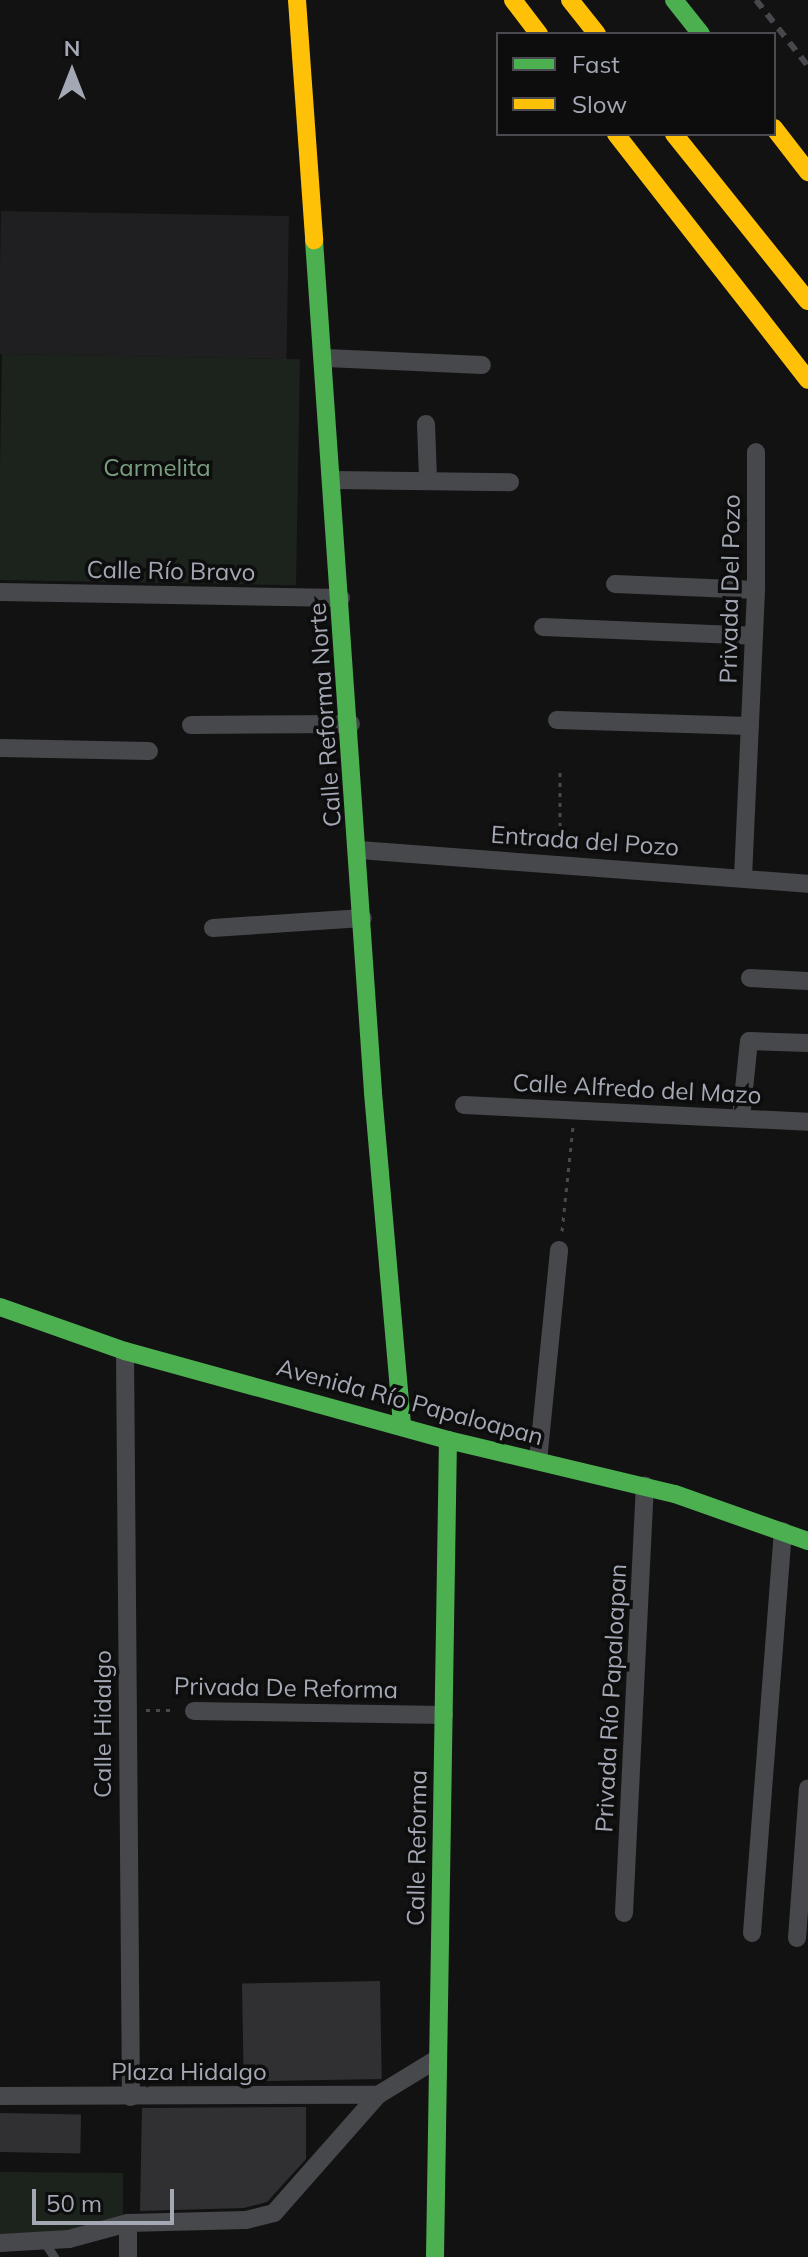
<!DOCTYPE html>
<meta charset="utf-8">
<style>
body{margin:0}
#map{position:relative;width:808px;height:2257px;overflow:hidden;background:#121213;font-family:Mulish,sans-serif}
div>[style]{position:absolute}
.built>*{inset:0;background:#1f1f21;transform-origin:0 0}
.green>*{inset:0;background:#1c231d;transform-origin:0 0}
.building>*{inset:0;background:#303032;transform-origin:0 0}
.path>*{height:3px;margin-top:-1.5px;transform-origin:0;background:repeating-linear-gradient(90deg,#48494d 0 4px,transparent 0 10px)}
.lane>*{height:9px;margin:-4.5px;padding:0 4.5px;transform-origin:4.5px;border-radius:4.5px;background:#47484b}
.street>*{height:18px;margin:-9px;padding:0 9px;transform-origin:9px;border-radius:9px;background:#47484b}
.fast>*{height:18px;margin:-9px;padding:0 9px;transform-origin:9px;border-radius:9px;background:#4caf50}
.slow>*{height:18px;margin:-9px;padding:0 9px;transform-origin:9px;border-radius:9px;background:#ffc107}
.rail>*{height:6px;margin-top:-3px;transform-origin:0;background:repeating-linear-gradient(90deg,#47484b 0 10px,transparent 0 18px)}
span{translate:-50% -50%;white-space:nowrap;text-align:center;line-height:1.15;-webkit-text-stroke:7px #0d0d0e;paint-order:stroke}
.park-label{font-size:24px;color:#7a9f7e}
.street-label{font-size:24px;color:#a3a8b4}
.legend{position:absolute;left:496px;top:32px;width:280px;height:104px;box-sizing:border-box;background:#0d0d0e;border:2px solid #494b50;margin:0;padding:10px 14px;list-style:none;font-size:24px;color:#a3a8b4}
.legend li{display:flex;align-items:center;gap:16px;height:40px}
.legend b{width:40px;border:2px solid #494b50}
.north{position:absolute;left:32px;top:32px;width:80px;height:80px;-webkit-text-stroke:6px #0d0d0e;paint-order:stroke;rotate:0deg;font-size:22px;font-weight:700;line-height:32px;text-align:center;color:#a3a8b4}
.north::after{content:'';display:block;margin:auto;width:28px;height:36px;background:#a3a8b4;clip-path:polygon(50% 0,100% 100%,50% 72%,0 100%)}
.scale{position:absolute;left:32px;top:2189px;width:142px;height:36px;box-sizing:border-box;border:4px solid #a3a8b4;border-top:0;padding-left:10px;font-size:24px;line-height:28px;white-space:nowrap;color:#a3a8b4;-webkit-text-stroke:6px #0d0d0e;paint-order:stroke}
</style>
<div id="map">
<div class="built">
<div style="left:1px;top:211px;width:288px;height:143px;rotate:1deg"></div>
</div>
<div class="green">
<div style="left:2px;top:354px;width:298px;height:226px;rotate:1deg"></div>
<div style="clip-path:polygon(0 2172px,123px 2173px,123px 2221px,59px 2239px,0 2239px)"></div>
</div>
<div class="building">
<div style="left:380px;top:1981px;width:98px;height:138px;rotate:89deg"></div>
<div style="clip-path:polygon(306px 2107px,306px 2159px,267px 2202px,244px 2208px,140px 2211px,142px 2108px)"></div>
<div style="left:0;top:2113px;width:81px;height:39px;rotate:1deg"></div>
</div>
<div class="path">
<div style="left:560px;top:846px;width:75px;rotate:-90deg"></div>
<div style="left:562px;top:1231px;width:105px;rotate:-84deg"></div>
<div style="left:146px;top:1710px;width:29px"></div>
</div>
<div class="lane">
<div style="left:45px;top:2243px;width:17px;rotate:57deg"></div>
</div>
<div class="street">
<div style="left:326px;top:358px;width:156px;rotate:2.6deg"></div>
<div style="left:426px;top:424px;width:55px;rotate:87.9deg"></div>
<div style="left:334px;top:480px;width:176px;rotate:0.7deg"></div>
<div style="left:615px;top:584px;width:141px;rotate:2.4deg"></div>
<div style="left:0;top:592px;width:341px;rotate:1deg"></div>
<div style="left:543px;top:627px;width:211px;rotate:2.4deg"></div>
<div style="left:557px;top:720px;width:193px;rotate:1.8deg"></div>
<div style="left:191px;top:725px;width:160px;rotate:-0.4deg"></div>
<div style="left:0;top:748px;width:149px;rotate:1.2deg"></div>
<div style="left:359px;top:850px;width:450px;rotate:4.3deg"></div>
<div style="left:743px;top:877px;width:287px;rotate:-87.4deg"></div>
<div style="left:756px;top:590px;width:138px;rotate:-90deg"></div>
<div style="left:213px;top:928px;width:150px;rotate:-3.8deg"></div>
<div style="left:750px;top:978px;width:58px;rotate:3deg"></div>
<div style="left:464px;top:1105px;width:344px;rotate:2.8deg"></div>
<div style="left:741px;top:1118px;width:77px;rotate:-84.1deg"></div>
<div style="left:749px;top:1041px;width:59px;rotate:1.9deg"></div>
<div style="left:125px;top:1351px;width:746px;rotate:89.54deg"></div>
<div style="left:538px;top:1461px;width:212px;rotate:-84.3deg"></div>
<div style="left:194px;top:1711px;width:250px;rotate:0.9deg"></div>
<div style="left:624px;top:1913px;width:428px;rotate:-87.2deg"></div>
<div style="left:752px;top:1933px;width:403px;rotate:-85.6deg"></div>
<div style="left:797px;top:1938px;width:150px;rotate:-85.8deg"></div>
<div style="left:0;top:2096px;width:378px;rotate:-0.2deg"></div>
<div style="left:128px;top:2223px;width:34px;rotate:90deg"></div>
<div style="left:0;top:2243px;width:69px;rotate:-3.3deg"></div>
<div style="left:69px;top:2239px;width:61px;rotate:-15.2deg"></div>
<div style="left:128px;top:2223px;width:118px;rotate:-1.5deg"></div>
<div style="left:246px;top:2220px;width:29px;rotate:-14deg"></div>
<div style="left:274px;top:2213px;width:157px;rotate:-48.6deg"></div>
<div style="left:378px;top:2095px;width:69px;rotate:-31.4deg"></div>
</div>
<div class="fast">
<div style="left:674px;top:0;width:43px;rotate:51.5deg"></div>
<div style="left:314px;top:240px;width:855px;rotate:86.04deg"></div>
<div style="left:373px;top:1093px;width:335px;rotate:85deg"></div>
<div style="left:0;top:1307px;width:133px;rotate:19.4deg"></div>
<div style="left:125px;top:1351px;width:335px;rotate:15.4deg"></div>
<div style="left:448px;top:1440px;width:233px;rotate:13.4deg"></div>
<div style="left:675px;top:1494px;width:141px;rotate:19.5deg"></div>
<div style="left:435px;top:2257px;width:817px;rotate:-89.09deg"></div>
</div>
<div class="slow">
<div style="left:297px;top:0;width:241px;rotate:85.9deg"></div>
<div style="left:513px;top:0;width:43px;rotate:52.6deg"></div>
<div style="left:570px;top:0;width:43px;rotate:51.5deg"></div>
<div style="left:774px;top:128px;width:56px;rotate:52.3deg"></div>
<div style="left:616px;top:134px;width:312px;rotate:52deg"></div>
<div style="left:674px;top:134px;width:214px;rotate:51.3deg"></div>
</div>
<div class="rail">
<div style="left:756px;top:0;width:84px;rotate:51.8deg"></div>
</div>
<div class="park-label">
<span style="left:157px;top:468px">Carmelita</span>
</div>
<div class="street-label">
<span style="left:171px;top:571px;rotate:1deg">Calle Río Bravo</span>
<span style="left:730px;top:589px;rotate:-89deg">Privada Del Pozo</span>
<span style="left:325px;top:715px;rotate:-94deg">Calle Reforma Norte</span>
<span style="left:585px;top:841px;rotate:4deg">Entrada del Pozo</span>
<span style="left:637px;top:1089px;rotate:3deg">Calle Alfredo del Mazo</span>
<span style="left:410px;top:1402px;rotate:15deg">Avenida Río Papaloapan</span>
<span style="left:286px;top:1688px;rotate:1deg">Privada De Reforma</span>
<span style="left:611px;top:1698px;rotate:-87deg">Privada Río Papaloapan</span>
<span style="left:103px;top:1724px;rotate:-90deg">Calle Hidalgo</span>
<span style="left:417px;top:1848px;rotate:-89deg">Calle Reforma</span>
<span style="left:189px;top:2072px">Plaza Hidalgo</span>
</div>
<ul class="legend">
<li><b style="height:10px;background:#4caf50"></b>Fast</li>
<li><b style="height:10px;background:#ffc107"></b>Slow</li>
</ul>
<div class="north">N</div>
<div class="scale">50 m</div>
</div>
